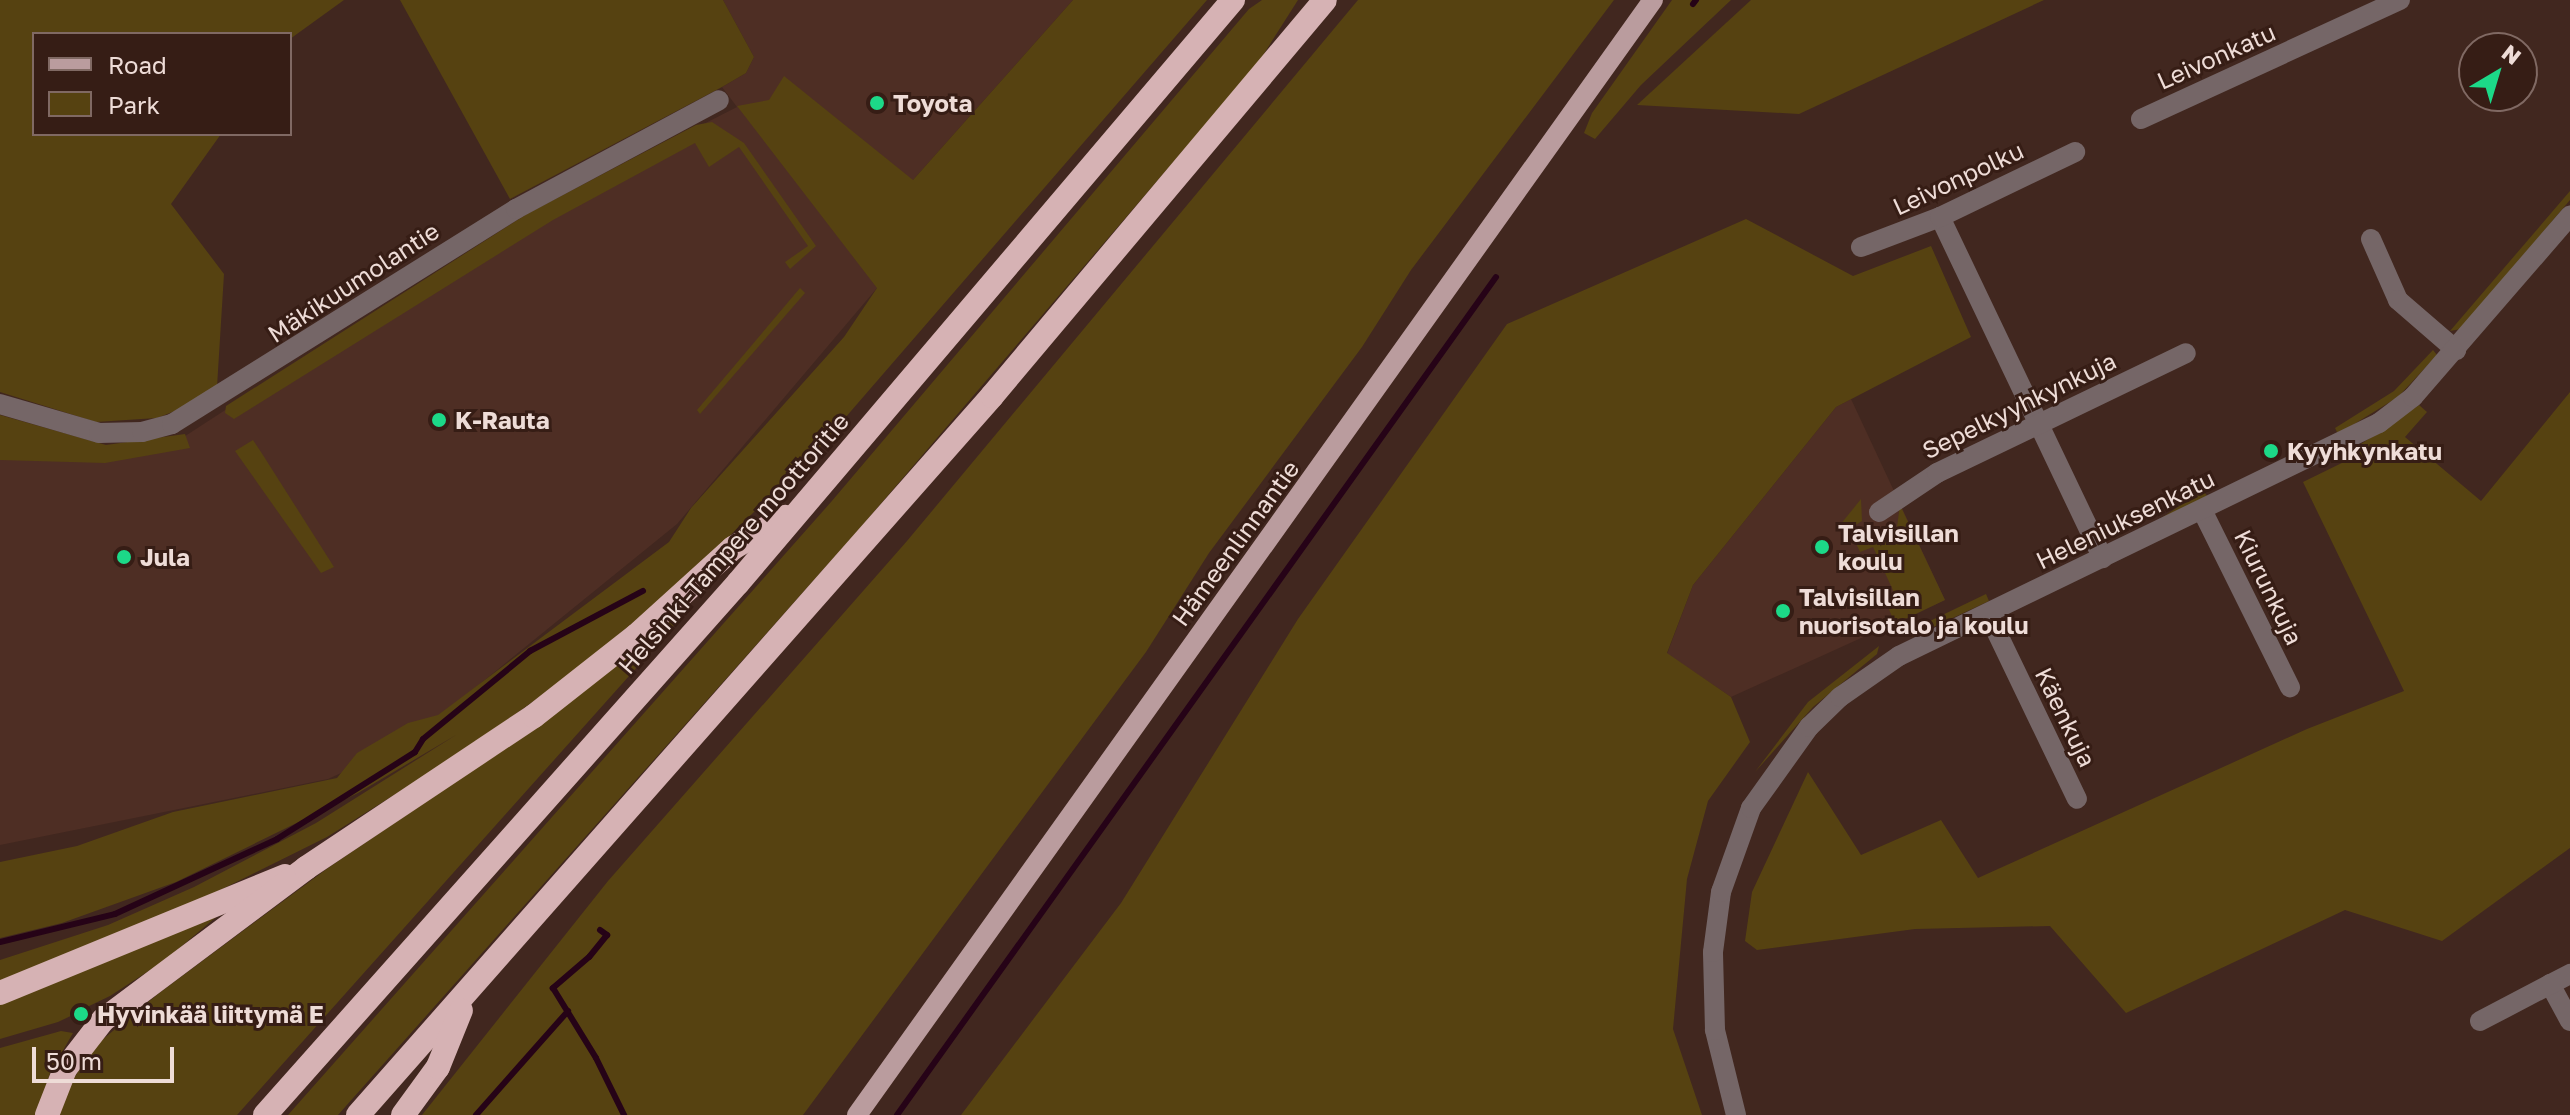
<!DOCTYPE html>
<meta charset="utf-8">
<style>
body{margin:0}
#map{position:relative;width:2570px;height:1115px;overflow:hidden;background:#41271f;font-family:"Golos Text",sans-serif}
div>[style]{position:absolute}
.built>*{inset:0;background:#4e2e24}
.green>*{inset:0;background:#564211;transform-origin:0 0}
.stream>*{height:6px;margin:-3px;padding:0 3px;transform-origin:3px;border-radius:3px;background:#260317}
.minor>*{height:20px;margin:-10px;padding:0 10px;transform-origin:10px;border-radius:10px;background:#756667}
.major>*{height:20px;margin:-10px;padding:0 10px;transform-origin:10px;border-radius:10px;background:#ba9c9e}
.highway>*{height:24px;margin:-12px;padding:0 12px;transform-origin:12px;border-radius:12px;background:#d6b2b4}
.dots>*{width:22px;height:22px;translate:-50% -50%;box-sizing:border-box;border:4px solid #361d15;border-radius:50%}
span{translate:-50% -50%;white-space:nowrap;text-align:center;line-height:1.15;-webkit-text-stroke:6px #361d15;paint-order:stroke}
.street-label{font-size:24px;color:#eedcd7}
.poi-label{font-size:24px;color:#eedcd7;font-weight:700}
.left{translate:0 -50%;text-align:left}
.legend{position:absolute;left:32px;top:32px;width:260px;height:104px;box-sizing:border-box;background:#361d15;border:2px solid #806963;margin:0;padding:10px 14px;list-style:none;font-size:24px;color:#eedcd7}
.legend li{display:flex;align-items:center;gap:16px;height:40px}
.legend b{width:40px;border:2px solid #806963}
.north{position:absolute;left:2458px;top:32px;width:80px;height:80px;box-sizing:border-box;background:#361d15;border:2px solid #806963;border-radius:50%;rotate:38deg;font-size:22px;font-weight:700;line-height:32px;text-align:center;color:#eedcd7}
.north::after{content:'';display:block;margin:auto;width:28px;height:36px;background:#1cd988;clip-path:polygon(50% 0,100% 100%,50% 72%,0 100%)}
.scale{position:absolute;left:32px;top:1047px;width:142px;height:36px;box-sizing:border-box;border:4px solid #eedcd7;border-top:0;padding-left:10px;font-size:24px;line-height:28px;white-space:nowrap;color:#eedcd7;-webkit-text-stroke:6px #361d15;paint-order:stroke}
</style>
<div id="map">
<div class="built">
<div style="clip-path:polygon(723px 0,1073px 0,913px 180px,877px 288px,677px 524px,407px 743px,328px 779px,0 845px,0 451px,176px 442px,527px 214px,737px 107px,722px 87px,746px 73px,754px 57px)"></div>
<div style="clip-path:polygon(1851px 399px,1945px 600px,1731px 697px,1667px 654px,1693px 585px,1836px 407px)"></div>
</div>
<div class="green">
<div style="clip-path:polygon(0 0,344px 0,290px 39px,290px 34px,34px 34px,34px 134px,221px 134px,171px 204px,224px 274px,217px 387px,185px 407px,157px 418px,96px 422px,0 392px)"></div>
<div style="clip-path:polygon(400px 0,723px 0,754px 57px,746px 73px,722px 87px,510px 199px)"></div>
<div style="clip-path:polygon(1073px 0,1207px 0,819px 448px,693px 572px,572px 674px,453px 758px,327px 837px,202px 899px,0 983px,0 960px,108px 925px,194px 887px,316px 823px,456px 735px,358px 793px,176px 882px,62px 923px,0 938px,0 862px,77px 846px,173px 812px,337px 778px,357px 753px,408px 723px,438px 715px,669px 542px,691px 508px,844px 337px,877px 288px,737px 106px,769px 100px,784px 76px,913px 180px)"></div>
<div style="clip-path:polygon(1262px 0,1298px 0,1258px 63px,860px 528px,338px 1115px,288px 1115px,831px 502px,1249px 9px)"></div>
<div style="clip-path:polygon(1358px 0,1614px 0,1411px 270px,1362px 347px,1209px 553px,1146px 652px,803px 1115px,422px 1115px,608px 881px,907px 541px)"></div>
<div style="clip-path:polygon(1672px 0,1731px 0,1641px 85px,1595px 139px,1584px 133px,1592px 113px)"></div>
<div style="clip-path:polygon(1751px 0,2044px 0,1799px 114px,1637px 105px)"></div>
<div style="clip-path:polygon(712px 122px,744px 143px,816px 246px,790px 269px,785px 262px,808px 246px,739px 147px,709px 167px,695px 143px,553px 220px,234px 419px,225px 413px,226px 406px,527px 214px,696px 125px)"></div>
<div style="clip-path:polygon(2570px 191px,2570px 200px,2461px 329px,2450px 331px)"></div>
<div style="clip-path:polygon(1746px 219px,1853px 276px,1931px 246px,1971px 337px,1836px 407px,1693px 585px,1667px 653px,1731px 697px,1750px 742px,1708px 801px,1687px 879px,1673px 1029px,1702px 1115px,961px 1115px,1121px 903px,1298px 619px,1507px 324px)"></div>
<div style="clip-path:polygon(800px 288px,805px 293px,700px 414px,697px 410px)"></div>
<div style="clip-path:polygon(2433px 350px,2437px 355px,2398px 397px,2338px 434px,2335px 428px,2394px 391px)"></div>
<div style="clip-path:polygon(2570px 392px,2570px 848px,2442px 941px,2345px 910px,2126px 1013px,2050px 926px,1915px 929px,1757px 950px,1745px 941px,1752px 892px,1808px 772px,1861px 855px,1941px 820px,1978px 878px,2307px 729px,2404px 691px,2303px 482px,2354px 457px,2352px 450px,2419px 405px,2427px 412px,2405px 437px,2481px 501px)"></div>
<div style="clip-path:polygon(0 415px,106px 445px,185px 434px,190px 448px,105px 463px,0 460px)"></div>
<div style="clip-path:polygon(253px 440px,261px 452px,334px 567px,321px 573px,235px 451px)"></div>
<div style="left:2203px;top:490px;width:7px;height:110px;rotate:56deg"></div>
<div style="clip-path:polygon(1861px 499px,1862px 521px,1844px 532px,1840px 525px)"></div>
<div style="clip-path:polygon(1900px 505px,1945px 600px,1895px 624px,1888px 607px,1898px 601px,1873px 547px,1860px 552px,1855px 541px,1867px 525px,1878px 537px,1896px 534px)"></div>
<div style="clip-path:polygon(1986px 594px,1989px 601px,1912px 637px,1905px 633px)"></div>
<div style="clip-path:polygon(682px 609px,688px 610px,237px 1115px,59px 1115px,67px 1088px,97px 1044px,158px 994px,328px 868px,551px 717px)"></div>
<div style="clip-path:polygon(1879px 646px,1877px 654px,1813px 707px,1755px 772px,1808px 702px)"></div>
<div style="clip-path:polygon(221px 913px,164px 961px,110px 996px,85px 1008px,82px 1004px,75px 1009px,77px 1013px,58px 1022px,0 1039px,0 1004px)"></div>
<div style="clip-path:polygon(61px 1031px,73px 1033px,50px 1073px,37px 1115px,0 1115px,0 1048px)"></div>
</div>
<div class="stream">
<div style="left:1693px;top:4px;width:5px;rotate:-53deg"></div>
<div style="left:600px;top:930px;width:9px;rotate:36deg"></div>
<div style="left:607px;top:935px;width:28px;rotate:129deg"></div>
<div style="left:589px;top:957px;width:48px;rotate:139.3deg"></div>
<div style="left:553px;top:988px;width:82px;rotate:58.4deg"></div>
<div style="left:596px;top:1058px;width:64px;rotate:63.8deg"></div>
<div style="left:0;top:942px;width:118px;rotate:-13.7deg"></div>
<div style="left:115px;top:914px;width:179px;rotate:-24.8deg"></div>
<div style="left:277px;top:839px;width:163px;rotate:-32.2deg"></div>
<div style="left:415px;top:752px;width:15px;rotate:-58deg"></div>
<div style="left:423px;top:739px;width:139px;rotate:-39.4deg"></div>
<div style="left:530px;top:651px;width:128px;rotate:-28deg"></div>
<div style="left:476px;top:1115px;width:139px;rotate:-48.5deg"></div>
<div style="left:897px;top:1115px;width:1030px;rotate:-54.44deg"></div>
</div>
<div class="minor">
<div style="left:2141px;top:119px;width:285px;rotate:-24.7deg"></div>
<div style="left:1940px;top:217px;width:378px;rotate:64.5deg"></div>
<div style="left:2371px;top:239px;width:67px;rotate:66.1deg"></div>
<div style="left:2398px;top:300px;width:77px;rotate:40.8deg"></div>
<div style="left:1861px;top:247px;width:85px;rotate:-20.8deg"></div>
<div style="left:1940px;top:217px;width:150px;rotate:-25.7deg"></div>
<div style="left:0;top:404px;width:103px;rotate:16.3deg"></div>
<div style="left:99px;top:433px;width:43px;rotate:-1.3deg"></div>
<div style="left:142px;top:432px;width:31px;rotate:-15deg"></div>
<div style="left:172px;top:424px;width:406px;rotate:-32deg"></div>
<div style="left:516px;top:209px;width:230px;rotate:-28.2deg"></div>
<div style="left:2202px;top:510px;width:198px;rotate:63.6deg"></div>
<div style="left:1879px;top:512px;width:70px;rotate:-33.9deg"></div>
<div style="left:1937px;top:473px;width:276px;rotate:-25.7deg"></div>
<div style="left:1988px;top:614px;width:205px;rotate:64.3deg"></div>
<div style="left:2550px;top:984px;width:42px;rotate:61.6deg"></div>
<div style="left:2480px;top:1021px;width:102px;rotate:-27.6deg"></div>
<div style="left:1736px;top:1115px;width:88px;rotate:-103.9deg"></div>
<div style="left:1715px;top:1030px;width:78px;rotate:-91.5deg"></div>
<div style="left:1713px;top:952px;width:61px;rotate:-82.4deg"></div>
<div style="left:1721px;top:892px;width:89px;rotate:-70.3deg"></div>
<div style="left:1751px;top:808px;width:100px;rotate:-54.4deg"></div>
<div style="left:1809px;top:727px;width:43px;rotate:-44.1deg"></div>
<div style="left:1840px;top:697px;width:72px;rotate:-34.8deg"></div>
<div style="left:1899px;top:656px;width:534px;rotate:-25.89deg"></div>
<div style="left:2379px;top:423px;width:43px;rotate:-37.4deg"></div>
<div style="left:2413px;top:397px;width:240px;rotate:-49.1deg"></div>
</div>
<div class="major">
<div style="left:857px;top:1115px;width:1370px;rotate:-54.48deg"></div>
</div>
<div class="highway">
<div style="left:0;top:993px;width:308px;rotate:-22.3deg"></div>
<div style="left:47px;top:1115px;width:49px;rotate:-68.6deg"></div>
<div style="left:65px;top:1069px;width:62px;rotate:-52.2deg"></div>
<div style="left:103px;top:1020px;width:254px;rotate:-36.8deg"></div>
<div style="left:306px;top:868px;width:274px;rotate:-33.7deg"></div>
<div style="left:534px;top:716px;width:131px;rotate:-38.2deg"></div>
<div style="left:637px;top:635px;width:130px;rotate:-42.2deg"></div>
<div style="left:733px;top:548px;width:61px;rotate:-30.8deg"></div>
<div style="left:265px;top:1115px;width:712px;rotate:-48.36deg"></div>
<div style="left:738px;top:583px;width:765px;rotate:-49.67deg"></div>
<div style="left:358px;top:1115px;width:959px;rotate:-48.59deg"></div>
<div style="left:992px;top:396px;width:517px;rotate:-49.94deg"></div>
<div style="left:403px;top:1115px;width:59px;rotate:-53.9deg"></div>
<div style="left:438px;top:1067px;width:61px;rotate:-68deg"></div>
</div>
<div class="dots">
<div style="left:877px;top:103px;background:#1cd988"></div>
<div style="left:439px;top:420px;background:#1cd988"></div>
<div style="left:2271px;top:451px;background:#1cd988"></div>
<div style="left:1822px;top:547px;background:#1cd988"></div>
<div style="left:124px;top:557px;background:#1cd988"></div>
<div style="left:1783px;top:611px;background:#1cd988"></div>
<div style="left:81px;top:1014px;background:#1cd988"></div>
</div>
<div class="street-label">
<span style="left:2216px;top:56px;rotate:-24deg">Leivonkatu</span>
<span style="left:1958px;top:178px;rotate:-25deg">Leivonpolku</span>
<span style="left:353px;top:282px;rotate:-33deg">Mäkikuumolantie</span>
<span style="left:2019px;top:405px;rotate:-26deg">Sepelkyyhkynkuja</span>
<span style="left:2125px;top:519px;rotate:-26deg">Heleniuksenkatu</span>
<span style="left:733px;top:543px;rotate:-49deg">Helsinki-Tampere moottoritie</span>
<span style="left:1235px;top:543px;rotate:-54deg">Hämeenlinnantie</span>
<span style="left:2269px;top:587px;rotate:64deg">Kiurunkuja</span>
<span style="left:2066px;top:717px;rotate:64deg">Käenkuja</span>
</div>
<div class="poi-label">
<span class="left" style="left:893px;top:103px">Toyota</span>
<span class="left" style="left:455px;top:420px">K-Rauta</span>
<span class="left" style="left:2287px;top:451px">Kyyhkynkatu</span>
<span class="left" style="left:1838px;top:547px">Talvisillan<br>koulu</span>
<span class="left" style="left:140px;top:557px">Jula</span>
<span class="left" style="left:1799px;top:611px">Talvisillan<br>nuorisotalo ja koulu</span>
<span class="left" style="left:97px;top:1014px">Hyvinkää liittymä E</span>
</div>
<ul class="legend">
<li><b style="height:10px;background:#ba9c9e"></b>Road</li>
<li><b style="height:22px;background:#564211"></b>Park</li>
</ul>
<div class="north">N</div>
<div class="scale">50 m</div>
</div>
